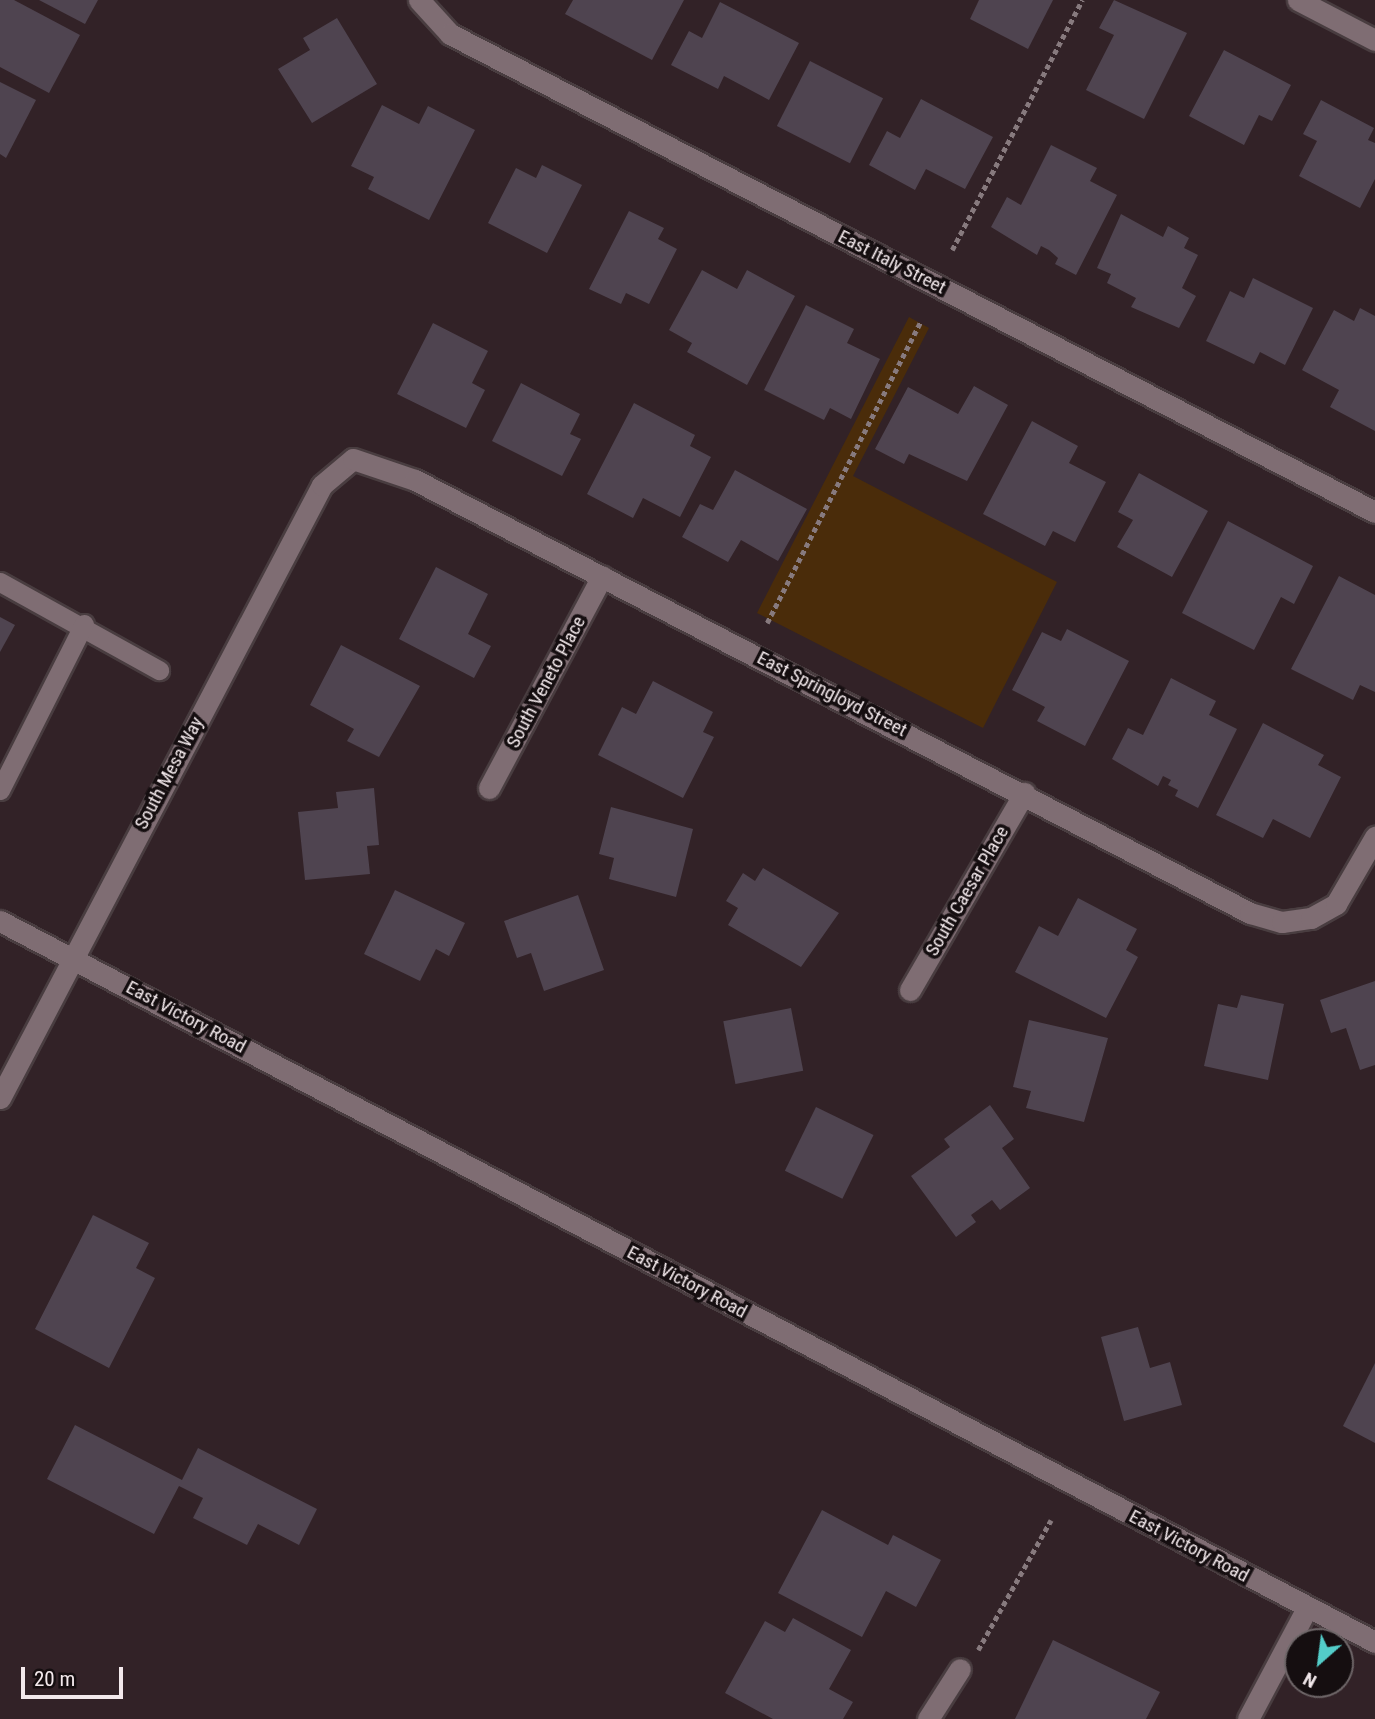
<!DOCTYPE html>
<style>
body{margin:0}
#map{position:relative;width:1375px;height:1719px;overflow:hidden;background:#322227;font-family:"Roboto Condensed",sans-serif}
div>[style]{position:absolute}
.green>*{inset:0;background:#4a2c0a}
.building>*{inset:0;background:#4f4450;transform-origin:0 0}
.path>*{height:4.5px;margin-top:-2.25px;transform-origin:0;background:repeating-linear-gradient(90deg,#877a7e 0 5px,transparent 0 8.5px)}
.roads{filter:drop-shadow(2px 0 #493d40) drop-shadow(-2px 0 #493d40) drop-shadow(0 2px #493d40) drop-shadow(0 -2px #493d40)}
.lane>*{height:19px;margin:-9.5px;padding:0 9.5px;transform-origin:9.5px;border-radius:9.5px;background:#7f6d73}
.street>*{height:21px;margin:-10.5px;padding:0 10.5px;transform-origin:10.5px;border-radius:10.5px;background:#7f6d73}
.secondary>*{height:21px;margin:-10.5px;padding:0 10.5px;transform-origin:10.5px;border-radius:10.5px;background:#7f6d73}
span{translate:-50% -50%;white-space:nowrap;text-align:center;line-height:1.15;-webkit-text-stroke:7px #150e10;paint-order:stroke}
.street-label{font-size:19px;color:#f3e9ec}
.north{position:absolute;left:1284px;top:1628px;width:70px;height:70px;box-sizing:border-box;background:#150e10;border:2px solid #6e6668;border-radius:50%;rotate:208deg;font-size:19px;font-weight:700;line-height:28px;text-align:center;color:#f3e9ec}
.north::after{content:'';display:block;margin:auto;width:24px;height:32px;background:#53cdc9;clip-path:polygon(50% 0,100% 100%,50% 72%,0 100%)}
.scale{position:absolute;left:21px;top:1667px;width:102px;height:32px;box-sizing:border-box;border:4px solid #f3e9ec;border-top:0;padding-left:9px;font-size:21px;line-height:24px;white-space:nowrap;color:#f3e9ec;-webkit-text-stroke:5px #150e10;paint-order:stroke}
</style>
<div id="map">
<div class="green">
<div style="clip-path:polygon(909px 317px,929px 328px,853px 476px,1057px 582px,983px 728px,757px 613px)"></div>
</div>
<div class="building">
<div style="clip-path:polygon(0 0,14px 0,80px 35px,49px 93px,0 67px)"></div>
<div style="clip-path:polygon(39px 0,98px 0,85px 24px)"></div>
<div style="clip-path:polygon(573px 0,684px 0,652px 60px,565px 14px)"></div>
<div style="clip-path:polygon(979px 0,1053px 0,1028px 49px,970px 19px)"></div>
<div style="clip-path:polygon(1114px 0,1187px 33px,1144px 119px,1086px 90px,1114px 35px,1099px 28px)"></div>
<div style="clip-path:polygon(720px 2px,799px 43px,769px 100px,724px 76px,718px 89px,671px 65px,689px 31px,702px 38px)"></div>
<div style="clip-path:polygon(337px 18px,377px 84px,312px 123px,278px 69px,310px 50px,303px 38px)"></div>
<div style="clip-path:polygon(1224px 50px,1291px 85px,1272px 121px,1259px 115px,1244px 145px,1189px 116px)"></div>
<div style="left:810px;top:61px;width:82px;height:73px;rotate:27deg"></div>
<div style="clip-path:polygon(0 82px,36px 100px,6px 158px,0 154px)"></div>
<div style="clip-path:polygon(921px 99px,993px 137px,965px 189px,926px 169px,915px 190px,869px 165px,887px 131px,900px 138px)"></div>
<div style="clip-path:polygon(1321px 100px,1374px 128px,1368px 140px,1375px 143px,1375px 179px,1360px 208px,1299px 176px,1317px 141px,1303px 134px)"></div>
<div style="clip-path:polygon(382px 105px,419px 124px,428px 106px,475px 130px,429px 220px,368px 189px,374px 177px,351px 166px)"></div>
<div style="clip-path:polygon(1051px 145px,1097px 168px,1090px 181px,1117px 195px,1076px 275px,1055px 264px,1058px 258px,1049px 250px,1041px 246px,1037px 255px,991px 227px,1007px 197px,1021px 205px)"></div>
<div style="clip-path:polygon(542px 165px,582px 185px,547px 253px,488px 223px,516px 168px,536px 178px)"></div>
<div style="clip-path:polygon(629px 211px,664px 228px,658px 239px,677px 249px,649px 304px,626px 293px,621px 304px,589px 289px)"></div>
<div style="clip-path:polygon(1121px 214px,1163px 237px,1168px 226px,1189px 238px,1184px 248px,1198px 255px,1182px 288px,1196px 296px,1179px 328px,1131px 307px,1136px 298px,1107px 283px,1111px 274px,1097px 268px)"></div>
<div style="clip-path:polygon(702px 270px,737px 289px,747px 270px,795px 296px,747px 385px,687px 352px,692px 343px,669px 330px)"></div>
<div style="clip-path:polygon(1253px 278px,1313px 308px,1285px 365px,1260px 352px,1254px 364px,1206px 341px,1230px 291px,1244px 298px)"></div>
<div style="clip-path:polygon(806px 305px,854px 329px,847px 343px,880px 359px,851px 419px,830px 408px,824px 420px,764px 390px)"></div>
<div style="clip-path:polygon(1360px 308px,1375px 316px,1375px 431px,1330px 407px,1339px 390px,1302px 370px,1334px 310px,1354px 321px)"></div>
<div style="clip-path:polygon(433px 323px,488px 351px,472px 383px,485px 390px,466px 428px,397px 394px)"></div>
<div style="clip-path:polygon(521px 383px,580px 414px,570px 434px,581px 439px,562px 476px,492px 441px)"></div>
<div style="clip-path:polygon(974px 386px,1008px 405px,967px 481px,909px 454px,904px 464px,875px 449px,908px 387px,958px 414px)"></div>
<div style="clip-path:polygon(634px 403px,695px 435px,690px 446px,711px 457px,680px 517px,643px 498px,633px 518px,587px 494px)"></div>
<div style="clip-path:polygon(1032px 421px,1078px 446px,1069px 463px,1106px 482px,1075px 542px,1053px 531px,1045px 546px,983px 514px)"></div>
<div style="clip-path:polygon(735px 470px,807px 509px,778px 561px,741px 540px,728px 562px,682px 537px,700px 504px,713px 510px)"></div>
<div style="clip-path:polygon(1139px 473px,1208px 511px,1172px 577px,1117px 547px,1133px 520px,1118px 512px)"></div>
<div style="clip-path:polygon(1228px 521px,1313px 566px,1294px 604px,1281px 597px,1254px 650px,1182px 613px)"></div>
<div style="clip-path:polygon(436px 567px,488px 594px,468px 634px,491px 646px,474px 678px,399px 639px)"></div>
<div style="clip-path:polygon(1339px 576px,1375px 595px,1375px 692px,1360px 685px,1353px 700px,1291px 669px)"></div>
<div style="clip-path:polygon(0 617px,15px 625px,0 652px)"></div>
<div style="clip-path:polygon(1067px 629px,1129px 661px,1085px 746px,1037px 721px,1045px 707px,1012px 690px,1042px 632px,1061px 641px)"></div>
<div style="clip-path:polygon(341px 645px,420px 686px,379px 757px,347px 741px,354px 729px,310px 705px)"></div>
<div style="clip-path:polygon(1171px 678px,1216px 701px,1209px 715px,1237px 729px,1198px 808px,1175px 796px,1178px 790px,1168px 785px,1171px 780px,1163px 776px,1158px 786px,1112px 759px,1128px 728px,1143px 735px)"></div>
<div style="clip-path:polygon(653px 681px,713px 712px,703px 732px,714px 737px,683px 798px,598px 755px,622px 707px,636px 714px)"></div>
<div style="clip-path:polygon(1263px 723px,1324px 755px,1318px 765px,1341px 777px,1310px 838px,1273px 819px,1263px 838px,1216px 815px)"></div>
<div style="clip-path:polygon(374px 788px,379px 845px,367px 846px,370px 874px,305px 880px,298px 812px,338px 808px,336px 792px)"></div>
<div style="clip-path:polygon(611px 807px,693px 829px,676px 897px,609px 879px,614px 858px,599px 854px)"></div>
<div style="clip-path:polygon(763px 868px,839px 913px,801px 967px,728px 925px,738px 908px,726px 901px,743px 873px,755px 881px)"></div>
<div style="clip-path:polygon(395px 890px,465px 923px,449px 956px,436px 949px,420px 981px,364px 954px)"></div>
<div style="clip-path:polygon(578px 895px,604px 970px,544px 991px,531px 953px,517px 958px,504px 921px)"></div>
<div style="clip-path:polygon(1078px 898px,1137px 929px,1126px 950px,1138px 957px,1106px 1018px,1015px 972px,1039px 926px,1058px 936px)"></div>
<div style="clip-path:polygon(1375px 981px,1375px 1065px,1360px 1070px,1346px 1028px,1331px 1033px,1320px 1000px)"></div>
<div style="clip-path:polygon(1241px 995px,1284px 1004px,1268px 1080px,1204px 1066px,1218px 1004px,1237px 1008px)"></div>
<div style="left:791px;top:1008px;width:64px;height:69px;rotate:79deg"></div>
<div style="clip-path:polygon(1029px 1020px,1108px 1038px,1084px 1122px,1026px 1108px,1031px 1091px,1013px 1087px)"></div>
<div style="clip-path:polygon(990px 1105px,1014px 1139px,1002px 1148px,1030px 1188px,1000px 1210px,992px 1200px,971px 1215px,976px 1222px,956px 1237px,911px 1176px,950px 1147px,944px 1139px)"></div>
<div style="left:816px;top:1107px;width:64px;height:71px;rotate:26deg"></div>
<div style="clip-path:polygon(93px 1215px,149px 1243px,136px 1268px,155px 1278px,109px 1368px,35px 1329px)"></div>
<div style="clip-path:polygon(1138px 1327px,1150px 1368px,1170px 1362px,1182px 1405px,1124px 1421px,1101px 1337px)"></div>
<div style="clip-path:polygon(1375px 1363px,1375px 1443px,1343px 1426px)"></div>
<div style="clip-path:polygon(75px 1425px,182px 1480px,198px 1448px,317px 1509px,299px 1545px,258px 1524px,247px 1545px,193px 1518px,203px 1498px,179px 1486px,154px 1534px,47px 1479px)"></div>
<div style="clip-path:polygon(822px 1510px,888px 1545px,893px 1535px,941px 1560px,916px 1607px,886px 1591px,862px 1637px,778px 1593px)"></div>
<div style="clip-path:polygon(793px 1618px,851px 1650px,829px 1689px,853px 1702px,843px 1719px,773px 1719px,725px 1693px,765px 1621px,785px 1632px)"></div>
<div style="clip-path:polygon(1053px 1640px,1160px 1692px,1146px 1719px,1015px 1719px)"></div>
</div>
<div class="path">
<div style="left:952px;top:250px;width:282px;rotate:-62.5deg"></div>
<div style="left:767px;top:623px;width:339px;rotate:-63deg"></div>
<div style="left:978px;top:1650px;width:149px;rotate:-60.7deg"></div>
</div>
<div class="roads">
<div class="lane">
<div style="left:0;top:582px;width:182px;rotate:29deg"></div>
<div style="left:0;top:790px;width:186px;rotate:-63.2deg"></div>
</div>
<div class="street">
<div style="left:419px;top:0;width:46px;rotate:47.6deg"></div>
<div style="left:450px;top:34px;width:1041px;rotate:27.33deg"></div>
<div style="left:1298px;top:0;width:87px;rotate:27.5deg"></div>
<div style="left:489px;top:788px;width:240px;rotate:-61.9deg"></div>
<div style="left:910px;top:990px;width:228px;rotate:-59.9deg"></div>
<div style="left:0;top:1098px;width:692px;rotate:-62.29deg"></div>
<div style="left:322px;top:485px;width:40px;rotate:-40deg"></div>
<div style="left:353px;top:459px;width:65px;rotate:18.7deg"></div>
<div style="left:415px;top:480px;width:941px;rotate:27.41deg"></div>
<div style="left:1250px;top:913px;width:33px;rotate:16deg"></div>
<div style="left:1282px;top:922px;width:29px;rotate:-8deg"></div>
<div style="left:1311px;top:918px;width:29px;rotate:-29deg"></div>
<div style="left:1336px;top:904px;width:78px;rotate:-59.8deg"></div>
<div style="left:928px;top:1719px;width:59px;rotate:-57.4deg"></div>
<div style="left:1248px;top:1719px;width:126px;rotate:-62deg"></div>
</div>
<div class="secondary">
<div style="left:0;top:921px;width:1553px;rotate:27.67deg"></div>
</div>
</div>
<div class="street-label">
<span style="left:892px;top:262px;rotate:27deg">East Italy Street</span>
<span style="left:546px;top:682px;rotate:-62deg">South Veneto Place</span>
<span style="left:832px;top:694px;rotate:27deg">East Springloyd Street</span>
<span style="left:169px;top:773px;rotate:-62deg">South Mesa Way</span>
<span style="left:967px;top:891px;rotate:-60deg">South Caesar Place</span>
<span style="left:186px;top:1017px;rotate:28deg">East Victory Road</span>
<span style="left:687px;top:1282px;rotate:28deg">East Victory Road</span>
<span style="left:1189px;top:1546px;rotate:28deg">East Victory Road</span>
</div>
<div class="north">N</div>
<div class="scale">20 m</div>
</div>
